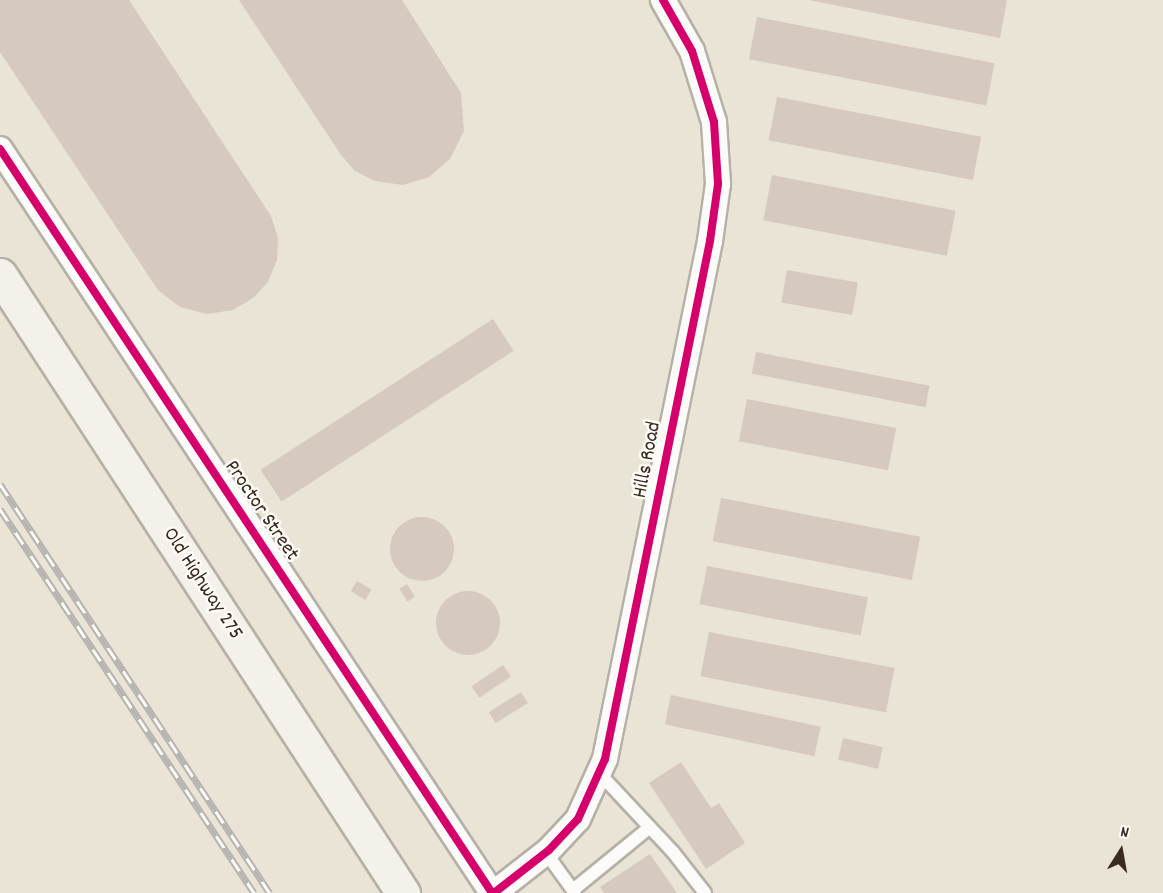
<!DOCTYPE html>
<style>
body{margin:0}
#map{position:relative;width:1163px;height:893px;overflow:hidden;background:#e9e4d5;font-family:Dekko,sans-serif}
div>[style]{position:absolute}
.building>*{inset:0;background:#d6c9c0;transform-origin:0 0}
.round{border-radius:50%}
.roads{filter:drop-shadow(2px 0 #b6b1a6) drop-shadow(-2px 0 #b6b1a6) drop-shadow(0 2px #b6b1a6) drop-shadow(0 -2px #b6b1a6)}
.lane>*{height:12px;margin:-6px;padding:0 6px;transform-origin:6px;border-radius:6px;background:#fcfbf9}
.street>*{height:24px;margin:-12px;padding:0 12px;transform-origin:12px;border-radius:12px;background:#fcfbf9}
.secondary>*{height:33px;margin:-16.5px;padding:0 16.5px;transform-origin:16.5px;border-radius:16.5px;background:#f4f1ea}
.rail>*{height:7px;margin-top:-3.5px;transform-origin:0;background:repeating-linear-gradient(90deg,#fdfcf7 0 14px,#b6b4b0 0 28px);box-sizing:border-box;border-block:2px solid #b6b4b0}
.cycleway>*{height:8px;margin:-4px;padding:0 4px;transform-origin:4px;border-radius:4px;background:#d6006c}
span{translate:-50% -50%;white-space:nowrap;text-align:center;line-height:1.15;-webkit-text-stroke:5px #fdfcf7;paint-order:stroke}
.street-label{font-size:21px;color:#3b2a1e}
.north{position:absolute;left:1091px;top:821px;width:60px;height:60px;-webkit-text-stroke:4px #fdfcf7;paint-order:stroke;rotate:11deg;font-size:16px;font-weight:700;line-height:24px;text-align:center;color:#3b2a1e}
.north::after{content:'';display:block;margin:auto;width:21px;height:27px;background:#3b2a1e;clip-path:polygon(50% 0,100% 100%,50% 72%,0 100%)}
</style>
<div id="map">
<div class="building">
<div style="clip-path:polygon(0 0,129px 0,271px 216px,278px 238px,277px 260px,268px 282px,253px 298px,233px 310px,207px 314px,180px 307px,158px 290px,0 52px)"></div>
<div style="clip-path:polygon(239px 0,402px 0,461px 93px,464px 131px,450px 159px,429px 177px,403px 185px,375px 181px,355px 171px,341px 155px)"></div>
<div style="clip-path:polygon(809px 0,1007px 0,1000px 38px)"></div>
<div style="left:757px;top:17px;width:242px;height:43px;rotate:11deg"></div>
<div style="left:777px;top:97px;width:208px;height:44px;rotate:11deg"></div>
<div style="left:772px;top:175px;width:187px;height:46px;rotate:11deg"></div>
<div style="left:787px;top:270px;width:72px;height:33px;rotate:10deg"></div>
<div style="left:493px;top:319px;width:38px;height:277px;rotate:57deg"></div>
<div style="left:756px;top:352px;width:177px;height:22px;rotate:11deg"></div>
<div style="left:747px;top:399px;width:152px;height:43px;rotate:11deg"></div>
<div style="left:721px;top:498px;width:203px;height:44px;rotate:11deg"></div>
<div class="round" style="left:390px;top:517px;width:64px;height:64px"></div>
<div style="left:707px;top:566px;width:164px;height:39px;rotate:11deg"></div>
<div style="left:357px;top:581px;width:17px;height:12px;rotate:31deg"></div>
<div style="left:407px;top:584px;width:15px;height:9px;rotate:58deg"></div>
<div class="round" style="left:436px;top:591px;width:64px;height:64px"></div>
<div style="left:709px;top:632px;width:189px;height:45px;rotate:11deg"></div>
<div style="left:503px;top:665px;width:14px;height:38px;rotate:56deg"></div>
<div style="left:521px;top:692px;width:13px;height:38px;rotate:58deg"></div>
<div style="left:671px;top:695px;width:153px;height:30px;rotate:12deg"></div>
<div style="left:843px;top:738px;width:41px;height:22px;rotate:13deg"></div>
<div style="clip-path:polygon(681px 762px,711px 808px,719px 803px,745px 843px,706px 869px,649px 783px)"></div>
<div style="clip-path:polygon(650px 854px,677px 893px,604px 893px,600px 887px)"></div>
</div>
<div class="roads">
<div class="lane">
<div style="left:600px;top:774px;width:107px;rotate:46.9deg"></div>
<div style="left:673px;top:852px;width:52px;rotate:52deg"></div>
<div style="left:546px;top:853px;width:49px;rotate:54.1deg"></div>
<div style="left:573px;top:890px;width:99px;rotate:-39.3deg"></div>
</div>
<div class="street">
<div style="left:0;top:149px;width:892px;rotate:56.52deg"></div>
<div style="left:494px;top:893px;width:70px;rotate:-38deg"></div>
<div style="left:549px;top:850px;width:42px;rotate:-46.9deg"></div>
<div style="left:578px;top:819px;width:66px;rotate:-65.8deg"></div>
<div style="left:605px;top:759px;width:529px;rotate:-78.54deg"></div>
<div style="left:710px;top:241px;width:58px;rotate:-82deg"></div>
<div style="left:718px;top:184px;width:62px;rotate:-93.7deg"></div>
<div style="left:714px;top:122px;width:74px;rotate:-107.2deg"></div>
<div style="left:692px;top:51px;width:59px;rotate:-119.6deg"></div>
</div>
<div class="secondary">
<div style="left:0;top:275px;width:738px;rotate:56.89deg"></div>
</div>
</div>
<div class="rail">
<div style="left:0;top:484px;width:490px;rotate:56.6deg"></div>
<div style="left:0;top:509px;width:460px;rotate:56.5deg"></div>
</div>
<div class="cycleway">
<div style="left:0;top:149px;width:892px;rotate:56.52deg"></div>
<div style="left:494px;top:893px;width:70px;rotate:-38deg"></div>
<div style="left:549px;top:850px;width:42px;rotate:-46.9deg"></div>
<div style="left:578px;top:819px;width:66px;rotate:-65.8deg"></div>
<div style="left:605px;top:759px;width:529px;rotate:-78.54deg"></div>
<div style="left:710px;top:241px;width:58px;rotate:-82deg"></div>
<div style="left:718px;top:184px;width:62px;rotate:-93.7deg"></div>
<div style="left:714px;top:122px;width:74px;rotate:-107.2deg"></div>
<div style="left:692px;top:51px;width:59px;rotate:-119.6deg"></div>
</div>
<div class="street-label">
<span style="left:648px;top:460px;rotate:-79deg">Hills Road</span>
<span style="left:261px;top:511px;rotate:56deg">Proctor Street</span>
<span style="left:202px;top:584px;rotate:57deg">Old Highway 275</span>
</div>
<div class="north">N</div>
</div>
